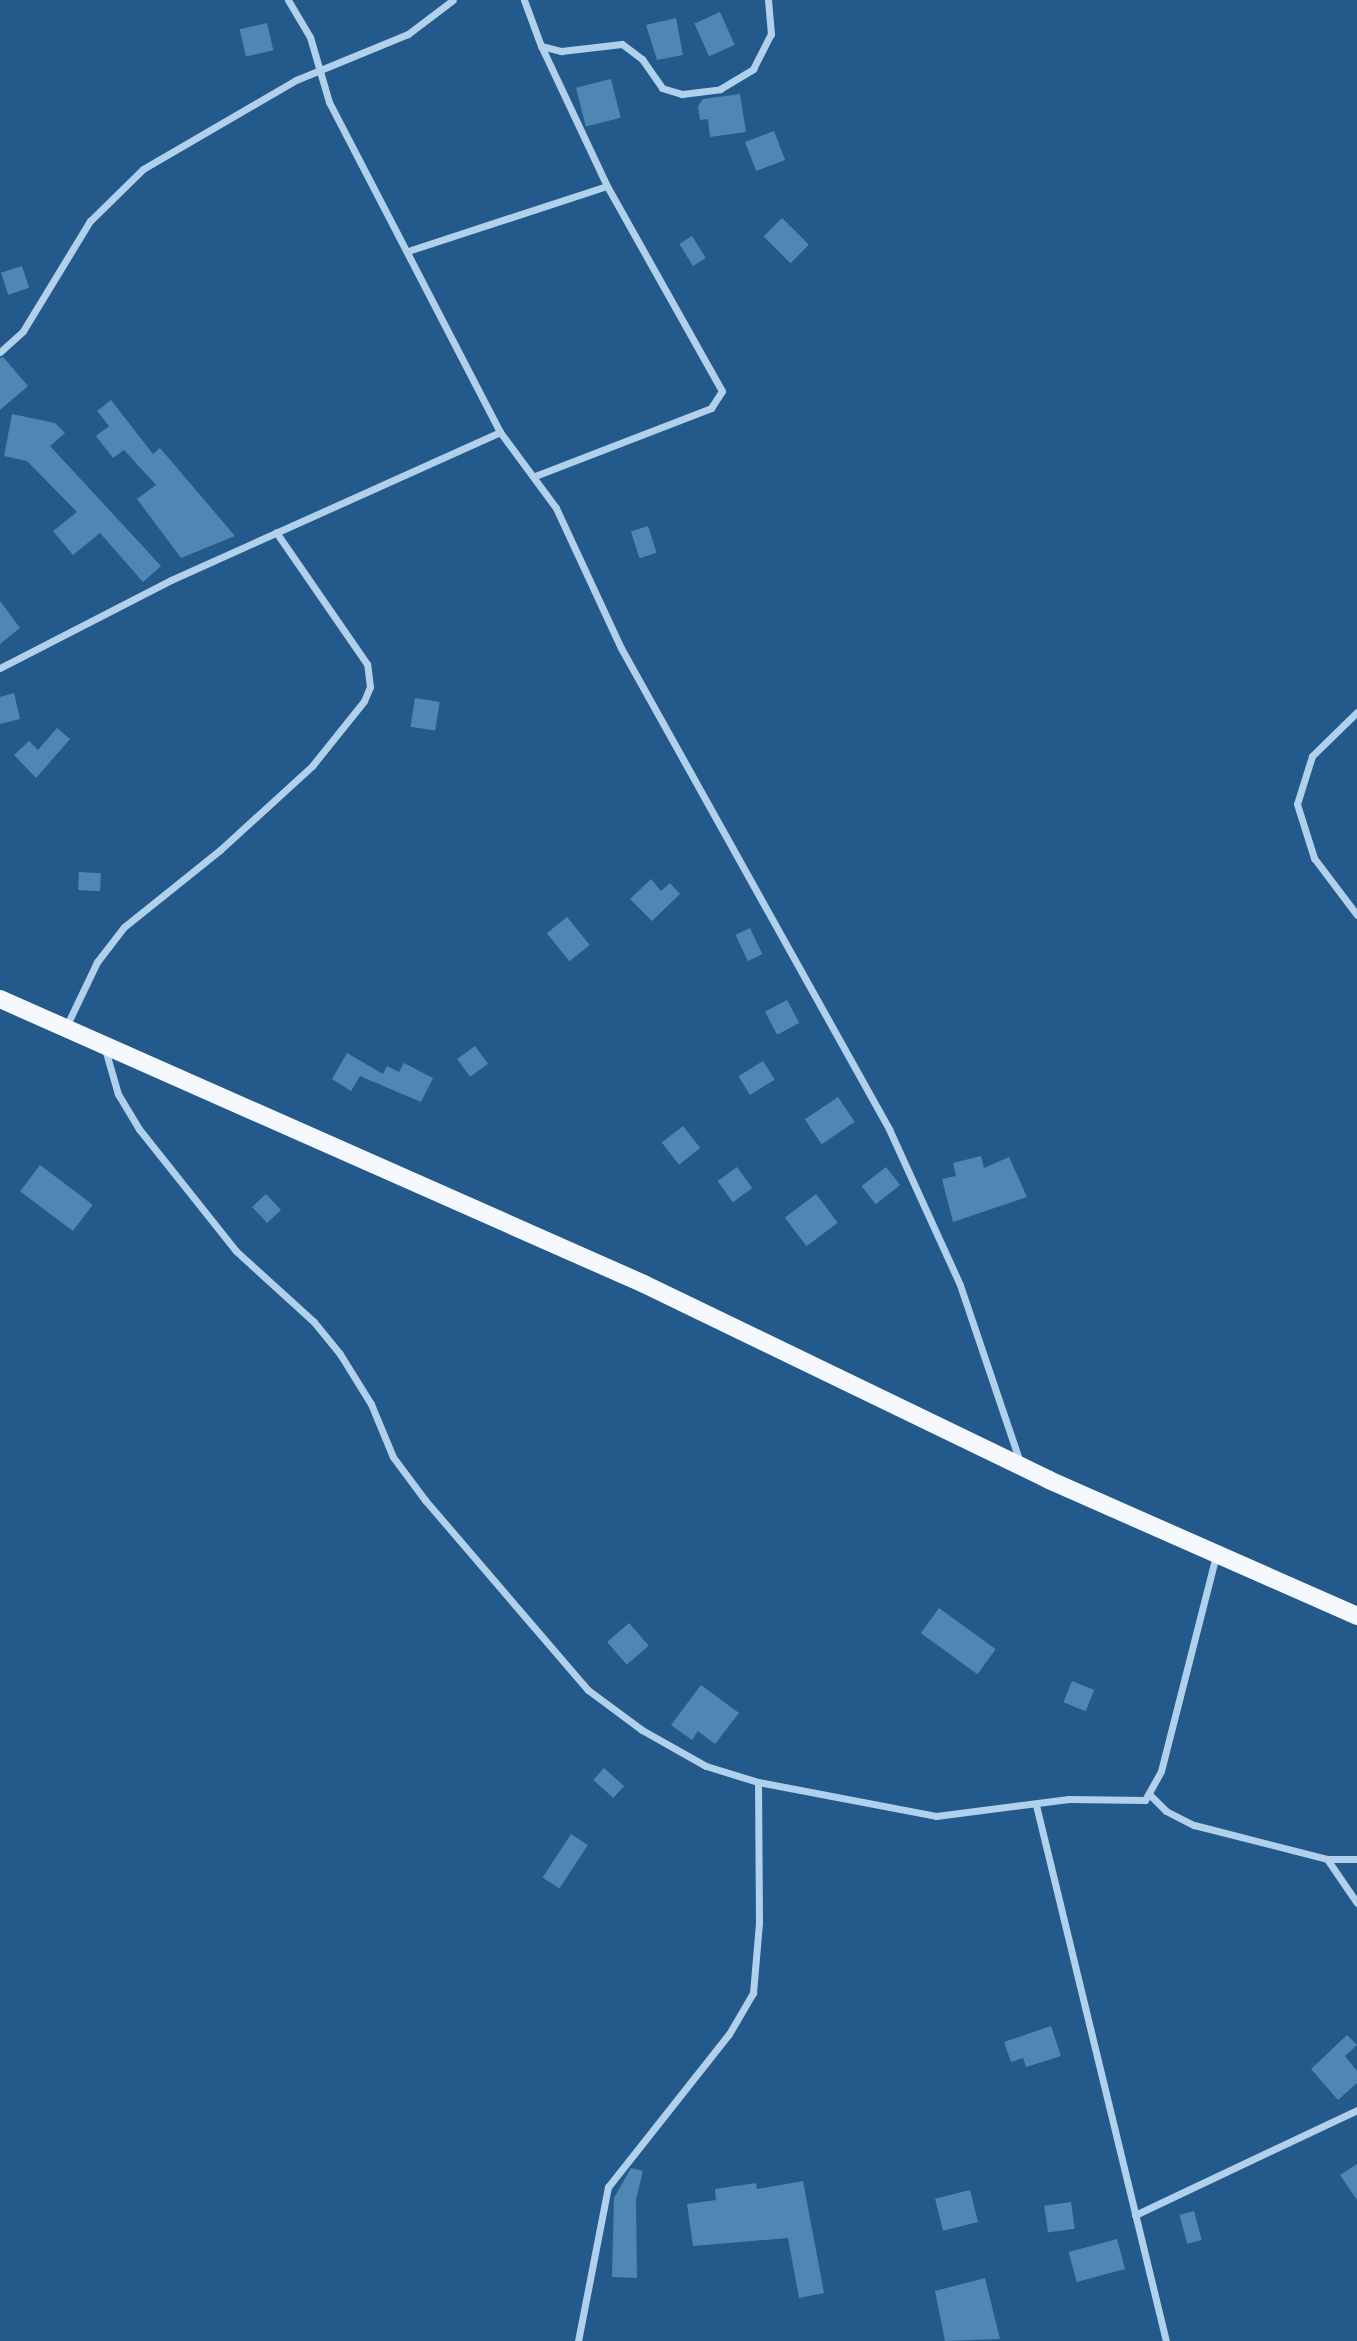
<!DOCTYPE html>
<style>
body{margin:0}
#map{position:relative;width:1357px;height:2341px;overflow:hidden;background:#235a8b;font-family:"Space Grotesk",sans-serif}
div>[style]{position:absolute}
.building>*{inset:0;background:#5086b4;transform-origin:0 0}
.minor>*{height:7px;margin:-3.5px;padding:0 3.5px;transform-origin:3.5px;border-radius:3.5px;background:#b0d0eb}
.primary>*{height:18px;margin:-9px;padding:0 9px;transform-origin:9px;border-radius:9px;background:#f5f9fe}
span{translate:-50% -50%;white-space:nowrap;text-align:center;line-height:1.15;-webkit-text-stroke:5px #235a8b;paint-order:stroke}
</style>
<div id="map">
<div class="building">
<div style="left:720px;top:12px;width:36px;height:28px;rotate:66deg"></div>
<div style="clip-path:polygon(676px 18px,683px 55px,657px 60px,646px 25px)"></div>
<div style="left:267px;top:23px;width:28px;height:28px;rotate:77deg"></div>
<div style="left:611px;top:79px;width:40px;height:36px;rotate:76deg"></div>
<div style="clip-path:polygon(740px 94px,746px 132px,710px 137px,708px 119px,700px 120px,698px 106px,703px 99px)"></div>
<div style="left:774px;top:131px;width:31px;height:31px;rotate:69deg"></div>
<div style="left:782px;top:218px;width:38px;height:26px;rotate:45deg"></div>
<div style="left:692px;top:236px;width:26px;height:15px;rotate:58deg"></div>
<div style="left:22px;top:266px;width:23px;height:22px;rotate:72deg"></div>
<div style="clip-path:polygon(3px 357px,28px 386px,0 410px,0 358px)"></div>
<div style="clip-path:polygon(111px 400px,153px 454px,160px 448px,235px 536px,181px 558px,137px 499px,156px 485px,124px 450px,113px 458px,96px 436px,109px 426px,97px 411px)"></div>
<div style="clip-path:polygon(12px 414px,55px 423px,65px 433px,50px 446px,161px 566px,143px 582px,100px 533px,73px 555px,53px 531px,77px 512px,27px 461px,4px 456px)"></div>
<div style="left:648px;top:526px;width:28px;height:18px;rotate:72deg"></div>
<div style="clip-path:polygon(0 601px,20px 628px,0 644px)"></div>
<div style="clip-path:polygon(14px 693px,20px 719px,0 724px,0 697px)"></div>
<div style="left:415px;top:698px;width:25px;height:29px;rotate:9deg"></div>
<div style="clip-path:polygon(57px 728px,70px 739px,36px 778px,14px 755px,29px 741px,38px 750px)"></div>
<div style="left:79px;top:872px;width:22px;height:18px;rotate:3deg"></div>
<div style="clip-path:polygon(651px 879px,661px 891px,670px 883px,680px 894px,652px 921px,630px 899px)"></div>
<div style="left:567px;top:917px;width:36px;height:26px;rotate:51deg"></div>
<div style="left:750px;top:928px;width:29px;height:16px;rotate:65deg"></div>
<div style="left:787px;top:1000px;width:26px;height:25px;rotate:62deg"></div>
<div style="left:475px;top:1046px;width:22px;height:22px;rotate:54deg"></div>
<div style="clip-path:polygon(347px 1053px,383px 1074px,387px 1066px,399px 1072px,404px 1063px,433px 1078px,421px 1102px,360px 1076px,351px 1091px,332px 1079px)"></div>
<div style="left:763px;top:1061px;width:22px;height:29px;rotate:58deg"></div>
<div style="left:838px;top:1097px;width:30px;height:40px;rotate:56deg"></div>
<div style="left:683px;top:1126px;width:28px;height:27px;rotate:52deg"></div>
<div style="clip-path:polygon(981px 1156px,984px 1168px,1009px 1157px,1027px 1197px,953px 1222px,942px 1179px,956px 1176px,953px 1163px)"></div>
<div style="left:40px;top:1165px;width:66px;height:33px;rotate:37deg"></div>
<div style="left:737px;top:1167px;width:26px;height:24px;rotate:54deg"></div>
<div style="left:886px;top:1167px;width:23px;height:31px;rotate:52deg"></div>
<div style="left:266px;top:1194px;width:22px;height:19px;rotate:47deg"></div>
<div style="left:816px;top:1194px;width:36px;height:39px;rotate:53deg"></div>
<div style="left:939px;top:1608px;width:70px;height:31px;rotate:36deg"></div>
<div style="left:629px;top:1623px;width:30px;height:29px;rotate:49deg"></div>
<div style="left:1072px;top:1681px;width:24px;height:23px;rotate:22deg"></div>
<div style="clip-path:polygon(701px 1685px,739px 1713px,715px 1744px,698px 1731px,692px 1740px,671px 1725px)"></div>
<div style="left:604px;top:1768px;width:27px;height:16px;rotate:42deg"></div>
<div style="left:571px;top:1834px;width:20px;height:52px;rotate:33deg"></div>
<div style="clip-path:polygon(1051px 2026px,1061px 2056px,1026px 2067px,1023px 2058px,1011px 2062px,1004px 2042px)"></div>
<div style="clip-path:polygon(1347px 2035px,1357px 2045px,1345px 2056px,1357px 2071px,1357px 2083px,1338px 2100px,1311px 2069px)"></div>
<div style="clip-path:polygon(1357px 2164px,1357px 2200px,1340px 2175px)"></div>
<div style="clip-path:polygon(631px 2168px,643px 2171px,636px 2199px,637px 2278px,612px 2277px,614px 2198px)"></div>
<div style="clip-path:polygon(803px 2181px,824px 2293px,799px 2298px,788px 2238px,693px 2246px,687px 2204px,716px 2200px,715px 2189px,756px 2183px,757px 2189px)"></div>
<div style="left:970px;top:2190px;width:33px;height:36px;rotate:76deg"></div>
<div style="left:1071px;top:2202px;width:27px;height:27px;rotate:82deg"></div>
<div style="left:1194px;top:2211px;width:30px;height:15px;rotate:75deg"></div>
<div style="left:1117px;top:2239px;width:31px;height:50px;rotate:75deg"></div>
<div style="clip-path:polygon(985px 2278px,1000px 2339px,945px 2341px,935px 2291px)"></div>
</div>
<div class="minor">
<div style="left:288px;top:0;width:43px;rotate:59.3deg"></div>
<div style="left:310px;top:37px;width:68px;rotate:73.7deg"></div>
<div style="left:329px;top:102px;width:372px;rotate:62.6deg"></div>
<div style="left:500px;top:432px;width:94px;rotate:53.6deg"></div>
<div style="left:556px;top:508px;width:154px;rotate:65.1deg"></div>
<div style="left:621px;top:648px;width:551px;rotate:60.87deg"></div>
<div style="left:889px;top:1129px;width:171px;rotate:65.5deg"></div>
<div style="left:960px;top:1285px;width:187px;rotate:71.3deg"></div>
<div style="left:524px;top:0;width:49px;rotate:69.7deg"></div>
<div style="left:541px;top:46px;width:21px;rotate:14deg"></div>
<div style="left:561px;top:51px;width:61px;rotate:-6.5deg"></div>
<div style="left:622px;top:44px;width:25px;rotate:37deg"></div>
<div style="left:642px;top:59px;width:35px;rotate:55deg"></div>
<div style="left:662px;top:88px;width:21px;rotate:17deg"></div>
<div style="left:682px;top:94px;width:38px;rotate:-7deg"></div>
<div style="left:720px;top:89px;width:39px;rotate:-31deg"></div>
<div style="left:753px;top:69px;width:39px;rotate:-63deg"></div>
<div style="left:771px;top:34px;width:34px;rotate:-95deg"></div>
<div style="left:411px;top:250px;width:206px;rotate:-18.1deg"></div>
<div style="left:0;top:352px;width:31px;rotate:-42deg"></div>
<div style="left:23px;top:331px;width:129px;rotate:-58.7deg"></div>
<div style="left:90px;top:221px;width:74px;rotate:-44.5deg"></div>
<div style="left:143px;top:169px;width:177px;rotate:-30.2deg"></div>
<div style="left:296px;top:80px;width:121px;rotate:-22.3deg"></div>
<div style="left:408px;top:34px;width:56px;rotate:-37.1deg"></div>
<div style="left:535px;top:476px;width:189px;rotate:-21.1deg"></div>
<div style="left:711px;top:408px;width:20px;rotate:-57deg"></div>
<div style="left:722px;top:391px;width:235px;rotate:-119.3deg"></div>
<div style="left:607px;top:186px;width:155px;rotate:-115.2deg"></div>
<div style="left:0;top:668px;width:192px;rotate:-27.2deg"></div>
<div style="left:171px;top:580px;width:361px;rotate:-24.2deg"></div>
<div style="left:1357px;top:712px;width:63px;rotate:135.6deg"></div>
<div style="left:1312px;top:756px;width:50px;rotate:107.4deg"></div>
<div style="left:1297px;top:804px;width:57px;rotate:72.5deg"></div>
<div style="left:1314px;top:858px;width:71px;rotate:53deg"></div>
<div style="left:65px;top:1029px;width:74px;rotate:-64.5deg"></div>
<div style="left:97px;top:962px;width:44px;rotate:-52.4deg"></div>
<div style="left:124px;top:927px;width:123px;rotate:-38.7deg"></div>
<div style="left:220px;top:850px;width:125px;rotate:-42.4deg"></div>
<div style="left:312px;top:766px;width:83px;rotate:-51.3deg"></div>
<div style="left:364px;top:701px;width:15px;rotate:-67deg"></div>
<div style="left:370px;top:687px;width:23px;rotate:-97deg"></div>
<div style="left:367px;top:664px;width:160px;rotate:-124.6deg"></div>
<div style="left:105px;top:1049px;width:47px;rotate:73.9deg"></div>
<div style="left:118px;top:1094px;width:41px;rotate:59deg"></div>
<div style="left:139px;top:1129px;width:156px;rotate:51.5deg"></div>
<div style="left:236px;top:1251px;width:105px;rotate:42.3deg"></div>
<div style="left:314px;top:1322px;width:41px;rotate:50.9deg"></div>
<div style="left:340px;top:1354px;width:59px;rotate:58.2deg"></div>
<div style="left:371px;top:1404px;width:57px;rotate:67.5deg"></div>
<div style="left:393px;top:1457px;width:54px;rotate:53.3deg"></div>
<div style="left:425px;top:1500px;width:250px;rotate:49.4deg"></div>
<div style="left:588px;top:1690px;width:67px;rotate:36.5deg"></div>
<div style="left:642px;top:1730px;width:73px;rotate:29.4deg"></div>
<div style="left:706px;top:1766px;width:54px;rotate:17.1deg"></div>
<div style="left:758px;top:1782px;width:181px;rotate:10.8deg"></div>
<div style="left:936px;top:1816px;width:134px;rotate:-7.3deg"></div>
<div style="left:1069px;top:1799px;width:76px;rotate:0.8deg"></div>
<div style="left:1145px;top:1800px;width:33px;rotate:-61deg"></div>
<div style="left:1161px;top:1771px;width:222px;rotate:-75.7deg"></div>
<div style="left:1151px;top:1796px;width:21px;rotate:45deg"></div>
<div style="left:1166px;top:1811px;width:31px;rotate:27deg"></div>
<div style="left:1194px;top:1825px;width:137px;rotate:14.3deg"></div>
<div style="left:1327px;top:1859px;width:53px;rotate:55.7deg"></div>
<div style="left:1036px;top:1805px;width:552px;rotate:76.37deg"></div>
<div style="left:1327px;top:1859px;width:30px"></div>
<div style="left:1135px;top:2215px;width:246px;rotate:-25.3deg"></div>
<div style="left:578px;top:2341px;width:157px;rotate:-79deg"></div>
<div style="left:608px;top:2187px;width:195px;rotate:-51.7deg"></div>
<div style="left:729px;top:2034px;width:48px;rotate:-59.7deg"></div>
<div style="left:753px;top:1993px;width:70px;rotate:-85.1deg"></div>
<div style="left:759px;top:1923px;width:141px;rotate:-90.4deg"></div>
</div>
<div class="primary">
<div style="left:0;top:999px;width:704px;rotate:23.87deg"></div>
<div style="left:644px;top:1284px;width:450px;rotate:25.8deg"></div>
<div style="left:1049px;top:1480px;width:337px;rotate:23.8deg"></div>
</div>
</div>
